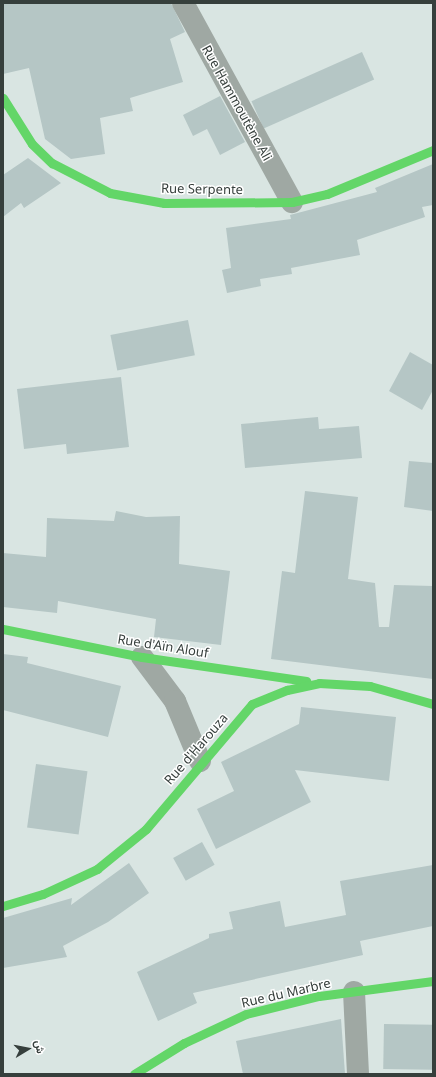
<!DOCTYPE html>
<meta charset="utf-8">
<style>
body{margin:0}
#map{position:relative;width:436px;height:1077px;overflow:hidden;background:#d9e5e2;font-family:"Noto Sans",Vazirmatn,sans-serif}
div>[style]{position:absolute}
.building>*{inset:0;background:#b5c6c5;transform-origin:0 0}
.street>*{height:22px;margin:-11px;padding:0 11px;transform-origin:11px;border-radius:11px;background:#9fa8a3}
.fast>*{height:9px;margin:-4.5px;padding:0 4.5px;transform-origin:4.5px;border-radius:4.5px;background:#63d668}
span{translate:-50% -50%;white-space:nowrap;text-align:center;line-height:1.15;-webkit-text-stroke:3px #fff;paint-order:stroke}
.street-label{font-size:13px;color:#363f3c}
.frame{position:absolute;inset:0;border:4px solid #363f3c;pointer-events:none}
.north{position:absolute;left:8px;top:1029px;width:40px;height:40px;-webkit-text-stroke:3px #fff;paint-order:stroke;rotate:80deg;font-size:11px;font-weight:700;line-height:16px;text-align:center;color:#363f3c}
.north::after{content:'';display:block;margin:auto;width:14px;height:18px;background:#363f3c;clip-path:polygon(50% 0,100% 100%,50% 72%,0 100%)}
</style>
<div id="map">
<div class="building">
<div style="clip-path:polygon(3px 3px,171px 3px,185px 32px,170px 39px,183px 82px,130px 98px,133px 111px,100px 118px,105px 154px,71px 159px,45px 139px,29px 68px,3px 74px)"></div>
<div style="left:362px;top:52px;width:30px;height:121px;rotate:66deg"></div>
<div style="clip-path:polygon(220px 96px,245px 142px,220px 155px,207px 129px,193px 136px,183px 115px)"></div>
<div style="clip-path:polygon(28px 158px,61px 183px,24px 208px,21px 203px,3px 217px,3px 175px)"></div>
<div style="clip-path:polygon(433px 164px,433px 205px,422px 207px,425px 217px,357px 240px,360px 255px,291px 268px,292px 274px,260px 279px,261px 286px,227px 293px,222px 270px,231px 268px,226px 228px,291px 219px,290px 215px,377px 192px,375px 188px)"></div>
<div style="left:188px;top:320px;width:36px;height:79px;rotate:79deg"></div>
<div style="clip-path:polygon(410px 352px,433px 365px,433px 390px,422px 410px,389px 391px)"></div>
<div style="clip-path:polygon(121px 377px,129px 447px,67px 454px,66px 444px,24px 449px,17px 389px)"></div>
<div style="clip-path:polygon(318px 417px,319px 429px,359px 426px,362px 458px,245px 468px,241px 424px)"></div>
<div style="clip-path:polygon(409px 461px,433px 463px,433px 511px,404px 507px)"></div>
<div style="clip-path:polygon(305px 491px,358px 497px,348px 579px,375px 583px,379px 627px,389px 627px,394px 585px,433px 586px,433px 679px,271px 659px,282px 571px,295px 573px)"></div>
<div style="clip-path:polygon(116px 511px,146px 517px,180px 516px,179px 564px,230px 571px,221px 645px,154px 637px,156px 619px,58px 601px,57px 613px,3px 607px,3px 553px,46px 557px,47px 518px,114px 521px)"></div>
<div style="clip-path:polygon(3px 654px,28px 657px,27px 663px,121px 686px,108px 737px,3px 710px)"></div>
<div style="clip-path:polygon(301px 707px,396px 717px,389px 781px,295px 770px,311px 802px,216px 849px,197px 809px,234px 791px,221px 762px,299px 724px)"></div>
<div style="left:36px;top:764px;width:52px;height:64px;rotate:8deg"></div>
<div style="left:202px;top:842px;width:26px;height:33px;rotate:61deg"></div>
<div style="clip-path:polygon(129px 863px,149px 893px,108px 922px,63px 946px,67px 957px,3px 968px,3px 918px,72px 898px,71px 905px)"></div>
<div style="clip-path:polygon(433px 865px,433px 926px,360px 941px,363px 955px,193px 993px,197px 1003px,158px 1021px,137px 972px,209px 938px,209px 934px,233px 929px,229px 912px,280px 901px,285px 927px,346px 915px,340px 881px)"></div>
<div style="clip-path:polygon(341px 1019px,345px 1074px,243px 1074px,236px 1041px)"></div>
<div style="left:384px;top:1024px;width:49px;height:45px;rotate:1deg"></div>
</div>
<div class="street">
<div style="left:183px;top:3px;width:227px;rotate:61.3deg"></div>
<div style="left:142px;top:657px;width:55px;rotate:53.1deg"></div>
<div style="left:175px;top:701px;width:65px;rotate:67.4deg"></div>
<div style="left:354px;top:992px;width:82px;rotate:87.2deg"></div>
</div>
<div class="fast">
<div style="left:3px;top:98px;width:54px;rotate:57.8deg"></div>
<div style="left:32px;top:144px;width:28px;rotate:44deg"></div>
<div style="left:52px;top:163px;width:65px;rotate:27.3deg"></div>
<div style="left:110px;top:193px;width:55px;rotate:10.5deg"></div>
<div style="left:164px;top:203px;width:128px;rotate:-0.4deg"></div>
<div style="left:292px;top:202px;width:36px;rotate:-13deg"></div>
<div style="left:327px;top:194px;width:115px;rotate:-22.5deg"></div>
<div style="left:3px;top:629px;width:142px;rotate:11.4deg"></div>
<div style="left:142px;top:657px;width:166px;rotate:8.3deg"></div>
<div style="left:3px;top:906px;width:42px;rotate:-16.7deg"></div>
<div style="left:43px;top:894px;width:60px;rotate:-24.8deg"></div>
<div style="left:97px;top:869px;width:63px;rotate:-39.2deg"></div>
<div style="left:146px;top:829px;width:164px;rotate:-49.7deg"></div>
<div style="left:252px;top:704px;width:38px;rotate:-22deg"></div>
<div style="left:287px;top:690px;width:33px;rotate:-12deg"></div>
<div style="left:319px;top:683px;width:51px;rotate:3.4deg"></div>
<div style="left:370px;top:686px;width:66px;rotate:15.9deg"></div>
<div style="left:134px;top:1074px;width:59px;rotate:-31.8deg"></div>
<div style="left:184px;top:1043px;width:68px;rotate:-25.1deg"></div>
<div style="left:246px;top:1014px;width:75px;rotate:-13.9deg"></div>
<div style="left:319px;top:996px;width:115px;rotate:-7.5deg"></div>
</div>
<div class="street-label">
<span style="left:237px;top:103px;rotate:61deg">Rue Hammoutène Ali</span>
<span style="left:202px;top:189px;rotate:1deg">Rue Serpente</span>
<span style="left:163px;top:646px;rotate:9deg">Rue d'Aïn Alouf</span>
<span style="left:196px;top:749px;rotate:-49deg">Rue d'Harouza</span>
<span style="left:286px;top:993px;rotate:-13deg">Rue du Marbre</span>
</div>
<div class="frame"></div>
<div class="north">ش</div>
</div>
